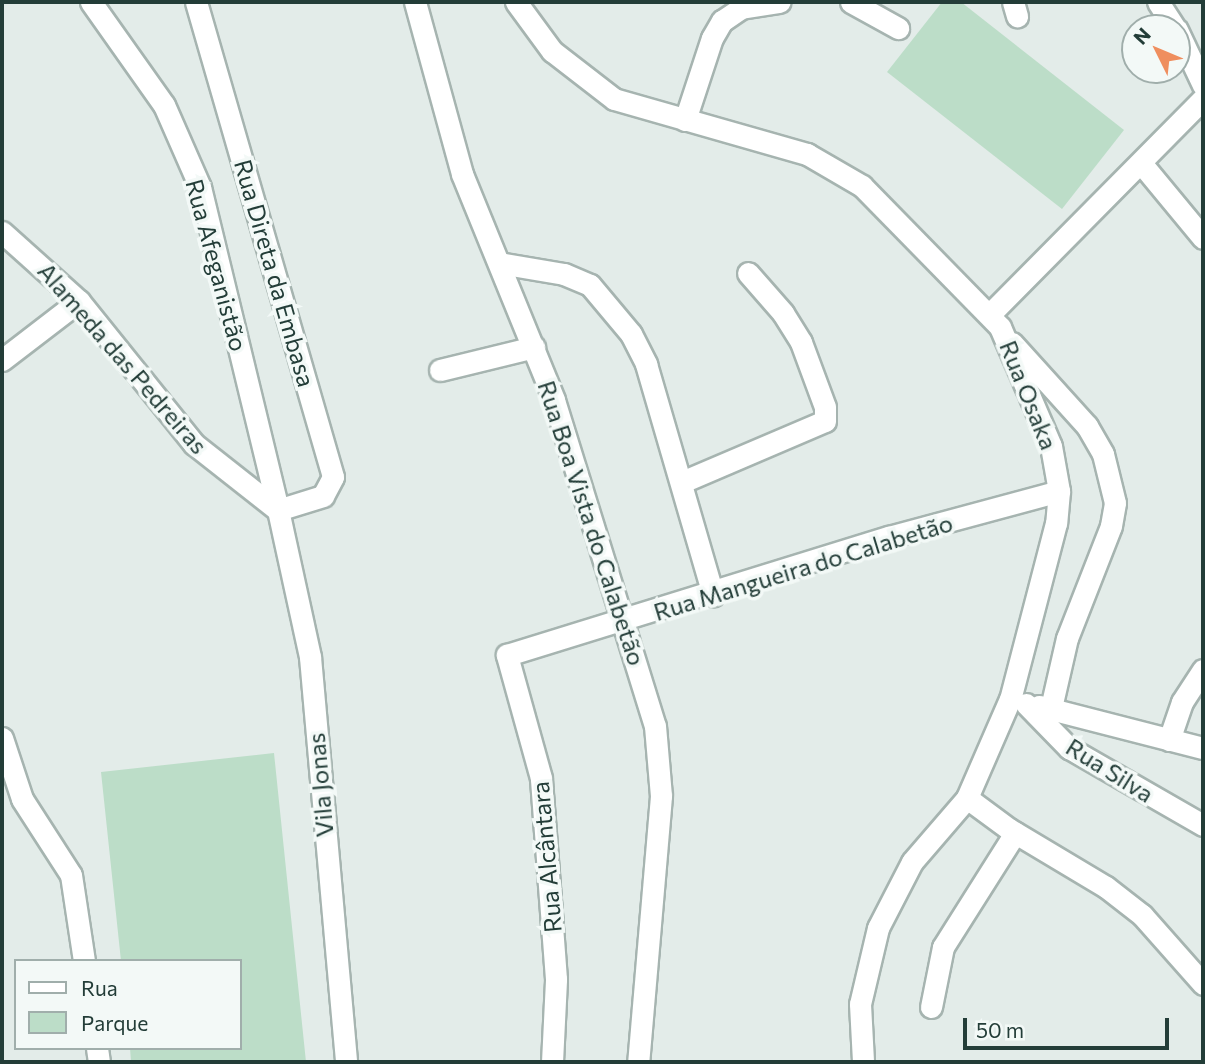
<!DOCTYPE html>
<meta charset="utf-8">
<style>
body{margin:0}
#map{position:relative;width:1205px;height:1064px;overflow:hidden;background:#e3ece9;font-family:Commissioner,sans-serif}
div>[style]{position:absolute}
.green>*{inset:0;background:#bcddc8}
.roads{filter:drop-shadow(2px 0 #a6b4b0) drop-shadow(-2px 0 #a6b4b0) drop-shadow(0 2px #a6b4b0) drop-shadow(0 -2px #a6b4b0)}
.minor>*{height:21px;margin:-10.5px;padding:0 10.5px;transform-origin:10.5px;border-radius:10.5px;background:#fff}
span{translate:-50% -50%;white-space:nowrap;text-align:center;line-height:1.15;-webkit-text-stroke:7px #f3f9f7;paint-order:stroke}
.street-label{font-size:24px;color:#233d38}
.frame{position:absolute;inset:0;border:4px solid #233d38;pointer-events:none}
.legend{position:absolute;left:14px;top:959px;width:228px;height:91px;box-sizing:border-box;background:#f3f9f7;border:2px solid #a0aeab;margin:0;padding:9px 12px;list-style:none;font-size:21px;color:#233d38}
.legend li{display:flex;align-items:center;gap:14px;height:35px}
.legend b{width:35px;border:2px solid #a0aeab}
.north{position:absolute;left:1121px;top:14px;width:70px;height:70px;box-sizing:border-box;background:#f3f9f7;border:2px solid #a0aeab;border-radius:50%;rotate:313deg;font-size:19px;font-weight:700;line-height:28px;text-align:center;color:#233d38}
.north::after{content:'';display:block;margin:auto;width:24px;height:32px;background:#ef8e5e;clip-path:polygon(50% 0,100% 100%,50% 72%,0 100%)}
.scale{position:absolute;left:963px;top:1018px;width:206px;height:32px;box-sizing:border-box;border:4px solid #233d38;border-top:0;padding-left:9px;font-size:21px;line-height:24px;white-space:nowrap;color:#233d38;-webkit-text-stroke:5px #f3f9f7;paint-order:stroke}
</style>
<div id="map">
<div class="green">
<div style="clip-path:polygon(942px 2px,961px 2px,1124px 130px,1062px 209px,887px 72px)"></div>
<div style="clip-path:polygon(274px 753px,306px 1062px,131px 1062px,130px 1048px,240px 1048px,240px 961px,121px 961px,101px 772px)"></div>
</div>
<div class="roads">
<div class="minor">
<div style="left:91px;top:2px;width:126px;rotate:54.7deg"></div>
<div style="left:164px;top:105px;width:90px;rotate:66.3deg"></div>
<div style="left:200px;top:187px;width:332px;rotate:76.4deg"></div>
<div style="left:278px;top:510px;width:150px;rotate:77.7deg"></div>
<div style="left:310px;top:657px;width:407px;rotate:84.9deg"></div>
<div style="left:196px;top:2px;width:494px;rotate:73.9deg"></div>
<div style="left:333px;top:477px;width:21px;rotate:118deg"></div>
<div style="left:323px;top:496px;width:47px;rotate:162.7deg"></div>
<div style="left:415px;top:2px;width:178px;rotate:74.7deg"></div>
<div style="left:462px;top:174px;width:244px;rotate:67.8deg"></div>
<div style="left:554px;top:400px;width:341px;rotate:72.8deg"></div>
<div style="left:655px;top:726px;width:70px;rotate:85.1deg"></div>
<div style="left:661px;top:796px;width:267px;rotate:94.9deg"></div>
<div style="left:516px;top:2px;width:61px;rotate:53.7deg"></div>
<div style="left:552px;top:51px;width:78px;rotate:37.7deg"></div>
<div style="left:614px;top:99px;width:201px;rotate:15.9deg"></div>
<div style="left:807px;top:154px;width:64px;rotate:30.2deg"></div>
<div style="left:862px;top:186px;width:197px;rotate:45.6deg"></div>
<div style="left:1000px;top:327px;width:129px;rotate:66.8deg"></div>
<div style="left:1051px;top:446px;width:46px;rotate:79.9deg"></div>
<div style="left:1059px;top:491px;width:32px;rotate:95deg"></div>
<div style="left:1056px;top:523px;width:182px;rotate:104.6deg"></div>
<div style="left:1010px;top:699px;width:108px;rotate:113.5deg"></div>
<div style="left:967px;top:798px;width:84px;rotate:130.7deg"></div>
<div style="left:912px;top:862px;width:74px;rotate:117.3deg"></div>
<div style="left:878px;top:928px;width:78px;rotate:103.3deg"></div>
<div style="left:860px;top:1004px;width:58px;rotate:87deg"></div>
<div style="left:851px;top:2px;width:54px;rotate:29deg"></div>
<div style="left:1013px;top:2px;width:15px;rotate:74deg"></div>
<div style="left:1158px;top:2px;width:31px;rotate:57deg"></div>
<div style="left:1177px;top:30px;width:61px;rotate:64.7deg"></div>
<div style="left:685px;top:120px;width:86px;rotate:-71.8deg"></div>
<div style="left:712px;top:38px;width:20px;rotate:-60deg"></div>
<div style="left:722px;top:21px;width:23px;rotate:-34deg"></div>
<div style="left:741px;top:8px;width:39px;rotate:-9deg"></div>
<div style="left:1141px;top:163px;width:97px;rotate:50.4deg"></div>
<div style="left:2px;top:232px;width:103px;rotate:41.9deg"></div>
<div style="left:79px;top:301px;width:184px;rotate:51.2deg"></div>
<div style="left:194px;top:444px;width:107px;rotate:38.2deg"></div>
<div style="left:499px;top:263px;width:66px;rotate:9.6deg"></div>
<div style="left:564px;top:274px;width:28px;rotate:23deg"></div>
<div style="left:590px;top:285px;width:64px;rotate:50.1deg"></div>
<div style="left:631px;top:334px;width:34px;rotate:63deg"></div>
<div style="left:646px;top:364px;width:241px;rotate:73.8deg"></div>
<div style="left:990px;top:314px;width:303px;rotate:-45.3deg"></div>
<div style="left:1012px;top:343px;width:112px;rotate:47.9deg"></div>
<div style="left:1087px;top:426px;width:32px;rotate:60deg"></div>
<div style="left:1103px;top:454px;width:50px;rotate:76.2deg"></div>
<div style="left:1115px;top:503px;width:23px;rotate:100deg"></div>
<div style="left:1111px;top:526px;width:120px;rotate:111.4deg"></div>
<div style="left:1067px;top:638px;width:72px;rotate:102.9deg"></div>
<div style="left:2px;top:360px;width:97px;rotate:-37.5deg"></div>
<div style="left:440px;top:370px;width:97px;rotate:-13.7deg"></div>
<div style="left:682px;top:482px;width:155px;rotate:-23.1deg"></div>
<div style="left:825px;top:421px;width:14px;rotate:-90deg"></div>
<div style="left:825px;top:407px;width:69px;rotate:-110.3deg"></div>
<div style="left:801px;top:342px;width:34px;rotate:-122deg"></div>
<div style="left:783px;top:313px;width:53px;rotate:-131.2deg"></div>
<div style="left:1026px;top:704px;width:62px;rotate:45.7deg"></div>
<div style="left:1069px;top:748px;width:155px;rotate:29.9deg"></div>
<div style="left:1039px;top:706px;width:169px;rotate:14.4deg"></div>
<div style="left:2px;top:738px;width:64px;rotate:71.8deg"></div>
<div style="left:22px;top:799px;width:90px;rotate:57.2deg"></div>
<div style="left:71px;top:875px;width:87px;rotate:81.4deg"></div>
<div style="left:1169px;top:740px;width:40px;rotate:-71.1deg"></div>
<div style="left:1182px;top:702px;width:38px;rotate:-57deg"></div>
<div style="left:967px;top:798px;width:52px;rotate:36.4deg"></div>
<div style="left:1009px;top:829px;width:113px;rotate:30.9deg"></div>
<div style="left:1106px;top:887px;width:46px;rotate:37.9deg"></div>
<div style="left:1142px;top:915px;width:92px;rotate:48.5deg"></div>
<div style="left:931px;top:1007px;width:61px;rotate:-78.7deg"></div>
<div style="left:943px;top:947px;width:135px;rotate:-57.7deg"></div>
<div style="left:97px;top:1048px;width:14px;rotate:82deg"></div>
<div style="left:552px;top:1062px;width:83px;rotate:-87.2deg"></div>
<div style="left:556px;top:979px;width:202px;rotate:-94.3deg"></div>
<div style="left:541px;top:778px;width:128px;rotate:-105.5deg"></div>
<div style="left:507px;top:655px;width:400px;rotate:-17.2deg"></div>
<div style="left:889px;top:537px;width:176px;rotate:-15.1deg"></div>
</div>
</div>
<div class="street-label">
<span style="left:217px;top:265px;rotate:75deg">Rua Afeganistão</span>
<span style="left:275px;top:273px;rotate:74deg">Rua Direta da Embasa</span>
<span style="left:123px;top:358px;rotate:49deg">Alameda das Pedreiras</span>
<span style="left:1029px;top:395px;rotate:68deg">Rua Osaka</span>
<span style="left:592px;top:523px;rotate:72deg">Rua Boa Vista do Calabetão</span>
<span style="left:803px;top:567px;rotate:-17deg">Rua Mangueira do Calabetão</span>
<span style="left:1110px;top:770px;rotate:32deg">Rua Silva</span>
<span style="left:320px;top:785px;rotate:-95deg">Vila Jonas</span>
<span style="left:546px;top:857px;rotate:-95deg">Rua Alcântara</span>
</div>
<div class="frame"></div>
<ul class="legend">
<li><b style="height:9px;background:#fff"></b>Rua</li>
<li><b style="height:19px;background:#bcddc8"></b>Parque</li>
</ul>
<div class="north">N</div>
<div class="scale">50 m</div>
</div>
